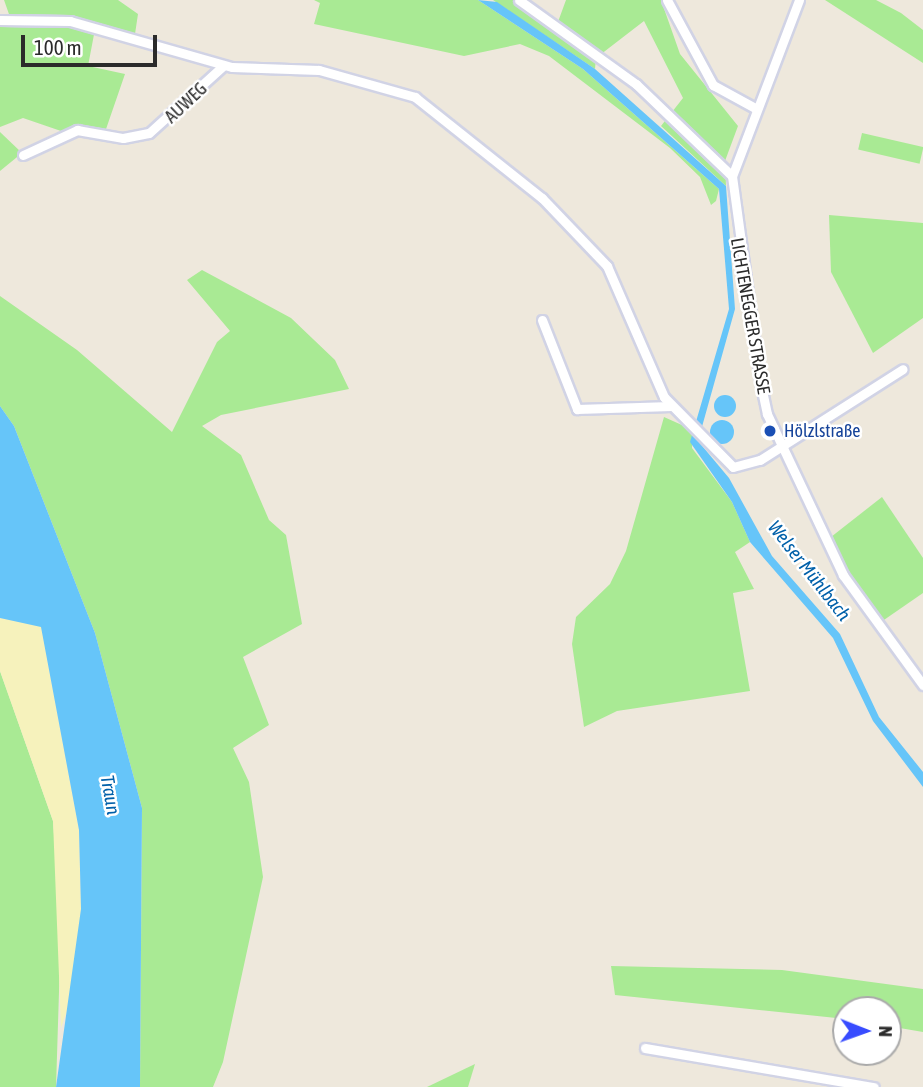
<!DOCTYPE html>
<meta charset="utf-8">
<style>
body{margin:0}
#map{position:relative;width:923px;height:1087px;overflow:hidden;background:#eee8dc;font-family:"Asap Condensed",sans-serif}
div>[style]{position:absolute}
.green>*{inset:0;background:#a9ea94;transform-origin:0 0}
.sand>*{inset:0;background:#f6f2bc}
.water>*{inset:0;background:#66c5f9}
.round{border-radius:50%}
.roads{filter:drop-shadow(2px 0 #d1d3e5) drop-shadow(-2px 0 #d1d3e5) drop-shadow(0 2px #d1d3e5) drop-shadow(0 -2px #d1d3e5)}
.minor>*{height:9px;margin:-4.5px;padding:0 4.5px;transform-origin:4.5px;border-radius:4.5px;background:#fff}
.dots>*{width:19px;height:19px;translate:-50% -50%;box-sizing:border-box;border:4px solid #fff;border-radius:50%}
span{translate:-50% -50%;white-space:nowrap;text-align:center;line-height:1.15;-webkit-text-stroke:5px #fff;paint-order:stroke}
.street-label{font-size:18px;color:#2b2b2b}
.transit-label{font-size:18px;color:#164399}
.left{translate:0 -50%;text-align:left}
.water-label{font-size:19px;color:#0160a9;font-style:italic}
.north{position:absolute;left:832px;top:996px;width:70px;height:70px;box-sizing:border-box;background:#fff;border:2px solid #aaa;border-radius:50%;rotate:91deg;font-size:19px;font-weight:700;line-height:28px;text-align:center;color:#2b2b2b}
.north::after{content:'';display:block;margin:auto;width:24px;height:32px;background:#384cff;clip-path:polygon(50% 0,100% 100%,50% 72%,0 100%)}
.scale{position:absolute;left:21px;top:35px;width:136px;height:32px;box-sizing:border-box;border:4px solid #2b2b2b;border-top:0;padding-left:9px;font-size:21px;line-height:24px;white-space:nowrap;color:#2b2b2b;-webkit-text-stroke:5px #fff;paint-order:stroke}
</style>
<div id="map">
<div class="green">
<div style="clip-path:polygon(4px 0,118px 0,138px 14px,135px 34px,96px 24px,88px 66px,125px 74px,105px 132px,77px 125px,61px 131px,23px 118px,0 127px,0 17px,10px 17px)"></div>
<div style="clip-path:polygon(314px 0,478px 0,583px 69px,719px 189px,716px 201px,711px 205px,700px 177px,670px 148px,549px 56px,520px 44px,464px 56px,314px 24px,320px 3px)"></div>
<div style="clip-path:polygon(493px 0,514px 0,555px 30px,566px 0,661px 0,680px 54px,738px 126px,725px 161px,726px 186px,661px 126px,683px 98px,644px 21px,596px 58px,595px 69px)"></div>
<div style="clip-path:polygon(825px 0,876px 0,901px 13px,923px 30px,923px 63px)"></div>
<div style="clip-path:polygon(0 132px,22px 153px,0 171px)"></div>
<div style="left:862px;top:133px;width:63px;height:17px;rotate:13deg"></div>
<div style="clip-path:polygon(829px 215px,923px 223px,923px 318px,873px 353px,831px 272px)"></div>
<div style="clip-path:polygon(202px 270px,291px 318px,335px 360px,349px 389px,221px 415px,202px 426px,241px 455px,269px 520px,286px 535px,302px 624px,243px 657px,269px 725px,233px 748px,249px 782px,263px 877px,223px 1062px,213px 1087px,140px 1087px,142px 808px,95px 633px,14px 426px,0 406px,0 296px,77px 350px,172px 432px,217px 342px,230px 331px,187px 280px)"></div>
<div style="clip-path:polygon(664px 417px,693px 430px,692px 448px,732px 502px,750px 542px,735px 552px,754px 589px,733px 593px,750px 691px,617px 711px,584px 727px,572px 644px,576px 617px,610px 584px,626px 551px)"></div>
<div style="clip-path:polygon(882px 497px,923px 558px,923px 593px,881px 622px,859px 599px,831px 537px)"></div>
<div style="clip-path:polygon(0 671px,53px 821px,61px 927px,56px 1087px,0 1087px)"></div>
<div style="clip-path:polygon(611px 966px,782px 970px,923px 989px,923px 1032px,888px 1026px,888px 1010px,846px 1010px,846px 1019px,615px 995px)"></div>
<div style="clip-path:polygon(475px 1064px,468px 1087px,427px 1087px)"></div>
</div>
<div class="sand">
<div style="clip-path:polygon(0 618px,41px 626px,79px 830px,81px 909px,73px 993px,61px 1028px,53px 821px,0 671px)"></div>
</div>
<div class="water">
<div style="clip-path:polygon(478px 0,497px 2px,595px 69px,726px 186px,735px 309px,698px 441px,729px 478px,772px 556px,840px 634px,879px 717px,923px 772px,923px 787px,873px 721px,833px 638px,750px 542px,732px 502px,690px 442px,729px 309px,719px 189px,583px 69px)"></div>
<div class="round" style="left:714px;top:395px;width:22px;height:22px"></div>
<div style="clip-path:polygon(0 406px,14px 426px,95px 633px,142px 808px,140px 1087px,56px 1087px,81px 909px,79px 830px,41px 627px,0 618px)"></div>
<div class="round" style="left:710px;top:420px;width:24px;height:24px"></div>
</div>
<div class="roads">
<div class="minor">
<div style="left:519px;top:0;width:144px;rotate:35.7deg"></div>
<div style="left:636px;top:84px;width:133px;rotate:43.8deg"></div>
<div style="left:667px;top:0;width:97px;rotate:61.6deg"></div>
<div style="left:713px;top:85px;width:50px;rotate:28.6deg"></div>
<div style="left:799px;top:0;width:188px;rotate:110.8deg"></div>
<div style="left:732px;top:176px;width:207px;rotate:82.2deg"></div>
<div style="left:760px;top:381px;width:34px;rotate:78deg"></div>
<div style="left:767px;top:414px;width:178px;rotate:64.7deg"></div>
<div style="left:843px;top:575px;width:136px;rotate:54deg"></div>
<div style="left:0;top:20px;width:70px;rotate:0.8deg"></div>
<div style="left:70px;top:21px;width:168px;rotate:15.9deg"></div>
<div style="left:232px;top:67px;width:87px;rotate:2deg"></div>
<div style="left:319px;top:70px;width:100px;rotate:15.7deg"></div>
<div style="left:415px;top:97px;width:162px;rotate:38.5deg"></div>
<div style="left:542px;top:198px;width:94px;rotate:46.3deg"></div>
<div style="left:607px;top:266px;width:143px;rotate:66.5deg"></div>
<div style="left:664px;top:397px;width:98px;rotate:45.4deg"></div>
<div style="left:733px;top:467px;width:28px;rotate:-15deg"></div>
<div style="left:760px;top:460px;width:169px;rotate:-32.5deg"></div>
<div style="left:23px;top:155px;width:60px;rotate:-24.8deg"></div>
<div style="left:77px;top:130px;width:47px;rotate:9.9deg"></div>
<div style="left:123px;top:138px;width:26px;rotate:-11deg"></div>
<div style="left:149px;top:133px;width:101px;rotate:-42.2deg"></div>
<div style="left:542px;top:320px;width:96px;rotate:68.5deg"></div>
<div style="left:577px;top:409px;width:94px;rotate:-1.8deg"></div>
<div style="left:645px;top:1048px;width:232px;rotate:9.7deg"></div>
</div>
</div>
<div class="dots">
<div style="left:770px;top:431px;background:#1a4fb4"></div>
</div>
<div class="street-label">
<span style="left:186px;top:103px;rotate:-43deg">AUWEG</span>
<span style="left:750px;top:316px;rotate:80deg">LICHTENEGGER STRASSE</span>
</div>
<div class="transit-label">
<span class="left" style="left:784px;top:431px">Hölzlstraße</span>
</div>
<div class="water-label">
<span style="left:809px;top:571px;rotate:52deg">Welser Mühlbach</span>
<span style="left:110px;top:795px;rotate:80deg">Traun</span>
</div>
<div class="north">N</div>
<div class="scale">100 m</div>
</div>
